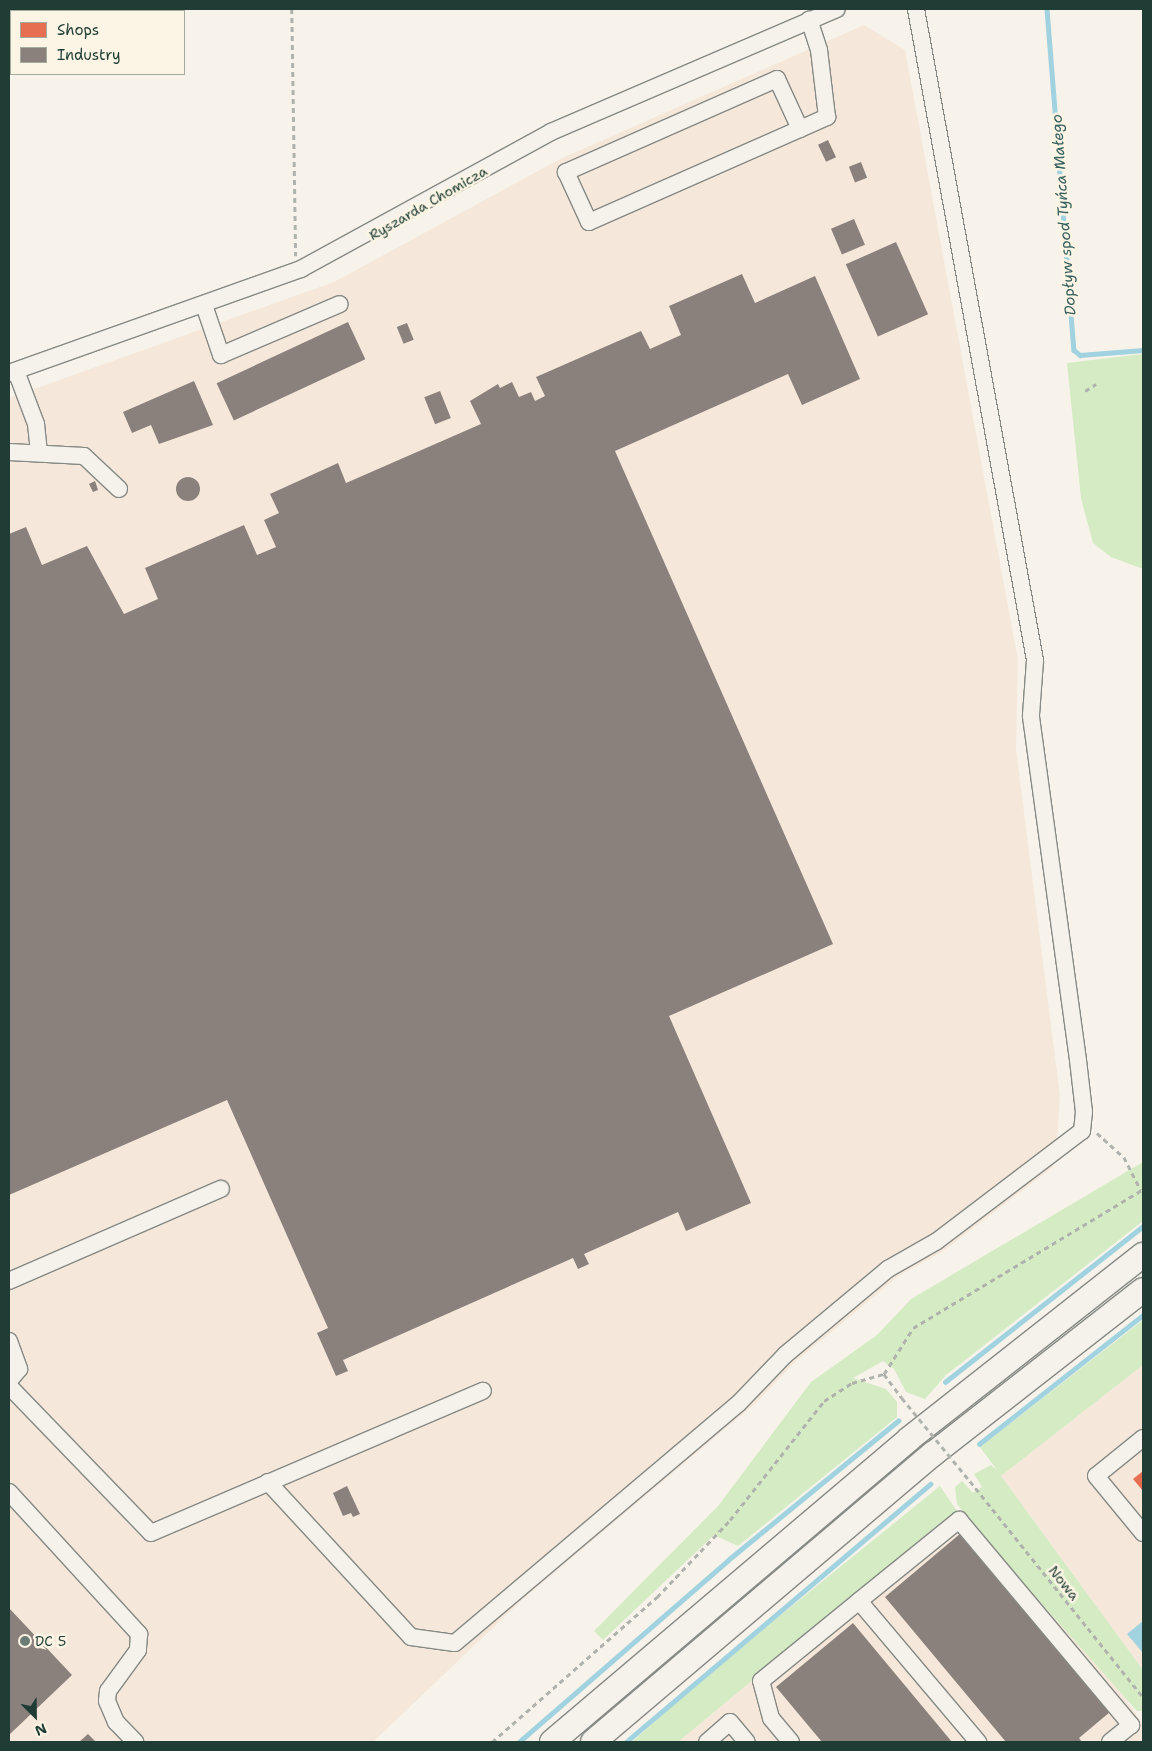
<!DOCTYPE html>
<meta charset="utf-8">
<style>
body{margin:0}
#map{position:relative;width:1152px;height:1751px;overflow:hidden;background:#f7f3ea;font-family:"Shantell Sans",sans-serif}
div>[style]{position:absolute}
.built>*{inset:0;background:#f5e8db}
.green>*{inset:0;background:#d4ebc3}
.water>*{inset:0;background:#a0d2e0}
.shops>*{inset:0;background:#e76f51}
.industry>*{inset:0;background:#8a817c;transform-origin:0 0}
.round{border-radius:50%}
.stream>*{height:4.5px;margin:-2.25px;padding:0 2.25px;transform-origin:2.25px;border-radius:2.25px;background:#a0d2e0}
.path>*{height:2.5px;margin-top:-1.25px;transform-origin:0;background:repeating-linear-gradient(90deg,#b0b2ad 0 5px,transparent 0 9px)}
.roads{filter:drop-shadow(1px 0 #868984) drop-shadow(-1px 0 #868984) drop-shadow(0 1px #868984) drop-shadow(0 -1px #868984)}
.minor>*{height:16px;margin:-8px;padding:0 8px;transform-origin:8px;border-radius:8px;background:#f5f2ec}
.highway>*{height:24px;margin:-12px;padding:0 12px;transform-origin:12px;border-radius:12px;background:#f5f2ec}
.path-bridge>*{height:2.5px;margin-top:-1.25px;transform-origin:0;background:repeating-linear-gradient(90deg,#b0b2ad 0 5px,transparent 0 9px)}
.dots>*{width:14px;height:14px;translate:-50% -50%;box-sizing:border-box;border:2px solid #fcf5e5;border-radius:50%}
span{translate:-50% -50%;white-space:nowrap;text-align:center;line-height:1.15;-webkit-text-stroke:5px #fcf5e5;paint-order:stroke}
.street-label{font-size:14px;color:#1f3d34}
.poi-label{font-size:14px;color:#1f3d34}
.left{translate:0 -50%;text-align:left}
.water-label{font-size:15px;color:#365f5e;font-style:italic}
.frame{position:absolute;inset:0;border:10px solid #1f3d34;pointer-events:none}
.legend{position:absolute;left:10px;top:10px;width:175px;height:65px;box-sizing:border-box;background:#fcf5e5;border:1px solid #a4ab9e;margin:0;padding:6px 9px;list-style:none;font-size:15px;color:#1f3d34}
.legend li{display:flex;align-items:center;gap:10px;height:25px}
.legend b{width:25px;border:1px solid #a4ab9e}
.north{position:absolute;left:10px;top:1691px;width:50px;height:50px;-webkit-text-stroke:4px #fcf5e5;paint-order:stroke;rotate:157deg;font-size:14px;font-weight:700;line-height:20px;text-align:center;color:#1f3d34}
.north::after{content:'';display:block;margin:auto;width:18px;height:22px;background:#1f3d34;clip-path:polygon(50% 0,100% 100%,50% 72%,0 100%)}
</style>
<div id="map">
<div class="built">
<div style="clip-path:polygon(864px 25px,905px 50px,1018px 660px,1016px 749px,1060px 1096px,1057px 1143px,1044px 1152px,1053px 1167px,942px 1252px,900px 1275px,795px 1362px,757px 1402px,523px 1599px,373px 1742px,9px 1742px,9px 398px,334px 282px,560px 159px)"></div>
<div style="clip-path:polygon(1143px 1365px,1143px 1670px,1001px 1476px)"></div>
<div style="clip-path:polygon(958px 1511px,1120px 1690px,1143px 1725px,1143px 1742px,678px 1742px)"></div>
</div>
<div class="green">
<div style="clip-path:polygon(1143px 354px,1143px 569px,1111px 557px,1093px 543px,1081px 498px,1067px 363px)"></div>
<div style="clip-path:polygon(1143px 1162px,1143px 1221px,946px 1375px,925px 1399px,906px 1392px,894px 1369px,883px 1361px,853px 1378px,886px 1389px,897px 1402px,897px 1417px,738px 1546px,714px 1535px,603px 1640px,594px 1631px,718px 1506px,811px 1382px,877px 1335px,911px 1299px)"></div>
<div style="clip-path:polygon(1143px 1320px,1143px 1365px,1001px 1476px,1143px 1670px,1143px 1711px,1137px 1711px,987px 1542px,957px 1504px,955px 1487px,962px 1481px,973px 1493px,982px 1487px,974px 1474px,991px 1465px,997px 1470px,980px 1447px)"></div>
<div style="clip-path:polygon(940px 1486px,957px 1511px,678px 1742px,632px 1742px,708px 1674px)"></div>
</div>
<div class="water">
<div style="clip-path:polygon(1143px 1621px,1143px 1653px,1127px 1634px)"></div>
</div>
<div class="shops">
<div style="clip-path:polygon(1143px 1471px,1143px 1491px,1133px 1479px)"></div>
</div>
<div class="industry">
<div style="left:828px;top:140px;width:19px;height:11px;rotate:65deg"></div>
<div style="left:861px;top:162px;width:17px;height:13px;rotate:69deg"></div>
<div style="left:854px;top:219px;width:28px;height:25px;rotate:67deg"></div>
<div style="left:896px;top:242px;width:79px;height:55px;rotate:66deg"></div>
<div style="clip-path:polygon(742px 274px,755px 303px,815px 276px,860px 379px,802px 405px,788px 374px,615px 451px,833px 944px,669px 1016px,751px 1203px,686px 1231px,678px 1212px,584px 1254px,589px 1264px,578px 1269px,573px 1258px,343px 1360px,348px 1371px,336px 1376px,317px 1333px,328px 1328px,227px 1100px,9px 1195px,9px 534px,26px 527px,42px 565px,87px 546px,124px 614px,158px 599px,145px 568px,244px 525px,257px 555px,276px 547px,264px 520px,279px 513px,270px 494px,338px 463px,346px 483px,481px 424px,470px 401px,498px 384px,500px 388px,512px 382px,519px 397px,531px 392px,535px 401px,545px 396px,536px 377px,641px 331px,650px 349px,681px 335px,669px 306px)"></div>
<div style="left:348px;top:322px;width:41px;height:145px;rotate:65deg"></div>
<div style="left:407px;top:323px;width:18px;height:11px;rotate:68deg"></div>
<div style="clip-path:polygon(194px 381px,213px 425px,159px 444px,151px 425px,132px 433px,123px 412px)"></div>
<div style="left:440px;top:391px;width:29px;height:17px;rotate:68deg"></div>
<div class="round" style="left:176px;top:477px;width:24px;height:24px"></div>
<div style="clip-path:polygon(95px 481px,98px 490px,93px 492px,89px 484px)"></div>
<div style="clip-path:polygon(347px 1486px,360px 1514px,353px 1517px,351px 1513px,343px 1516px,333px 1493px)"></div>
<div style="clip-path:polygon(961px 1533px,1110px 1712px,1079px 1738px,1082px 1742px,1006px 1742px,885px 1597px)"></div>
<div style="clip-path:polygon(9px 1608px,72px 1675px,9px 1735px)"></div>
<div style="clip-path:polygon(853px 1623px,952px 1742px,822px 1742px,776px 1687px)"></div>
<div style="clip-path:polygon(88px 1734px,96px 1742px,79px 1742px)"></div>
</div>
<div class="stream">
<div style="left:1047px;top:9px;width:342px;rotate:85.5deg"></div>
<div style="left:1074px;top:350px;width:8px;rotate:40deg"></div>
<div style="left:1080px;top:355px;width:63px;rotate:-4.5deg"></div>
<div style="left:945px;top:1382px;width:252px;rotate:-38.2deg"></div>
<div style="left:979px;top:1444px;width:209px;rotate:-38.2deg"></div>
<div style="left:519px;top:1742px;width:277px;rotate:-41deg"></div>
<div style="left:728px;top:1560px;width:220px;rotate:-39.3deg"></div>
<div style="left:626px;top:1742px;width:399px;rotate:-40.3deg"></div>
</div>
<div class="path">
<div style="left:292px;top:9px;width:247px;rotate:89.1deg"></div>
<div style="left:1085px;top:391px;width:13px;rotate:-32deg"></div>
<div style="left:1097px;top:1133px;width:36px;rotate:42deg"></div>
<div style="left:1124px;top:1157px;width:37px;rotate:63deg"></div>
<div style="left:884px;top:1374px;width:30px;rotate:53deg"></div>
<div style="left:970px;top:1481px;width:277px;rotate:51.3deg"></div>
<div style="left:492px;top:1742px;width:220px;rotate:-41.3deg"></div>
<div style="left:657px;top:1597px;width:106px;rotate:-46.5deg"></div>
<div style="left:730px;top:1520px;width:152px;rotate:-51.7deg"></div>
<div style="left:824px;top:1401px;width:33px;rotate:-33deg"></div>
<div style="left:852px;top:1383px;width:33px;rotate:-16deg"></div>
<div style="left:884px;top:1374px;width:54px;rotate:-57.8deg"></div>
<div style="left:913px;top:1328px;width:269px;rotate:-31.1deg"></div>
</div>
<div class="roads">
<div class="minor">
<div style="left:800px;top:129px;width:55px;rotate:-114.7deg"></div>
<div style="left:777px;top:79px;width:231px;rotate:156.2deg"></div>
<div style="left:566px;top:172px;width:55px;rotate:65.3deg"></div>
<div style="left:589px;top:222px;width:231px;rotate:-23.8deg"></div>
<div style="left:800px;top:129px;width:30px;rotate:-24deg"></div>
<div style="left:827px;top:117px;width:67px;rotate:-96.8deg"></div>
<div style="left:819px;top:50px;width:32px;rotate:-108deg"></div>
<div style="left:204px;top:305px;width:53px;rotate:71.2deg"></div>
<div style="left:221px;top:355px;width:129px;rotate:-23.2deg"></div>
<div style="left:16px;top:371px;width:57px;rotate:69.3deg"></div>
<div style="left:36px;top:424px;width:29px;rotate:84deg"></div>
<div style="left:9px;top:373px;width:310px;rotate:-19.6deg"></div>
<div style="left:301px;top:269px;width:285px;rotate:-28.7deg"></div>
<div style="left:551px;top:132px;width:311px;rotate:-23.3deg"></div>
<div style="left:9px;top:452px;width:75px;rotate:3.1deg"></div>
<div style="left:84px;top:456px;width:48px;rotate:43.3deg"></div>
<div style="left:9px;top:1281px;width:231px;rotate:-23.5deg"></div>
<div style="left:9px;top:1341px;width:30px;rotate:70deg"></div>
<div style="left:19px;top:1369px;width:16px;rotate:130deg"></div>
<div style="left:9px;top:1386px;width:204px;rotate:46deg"></div>
<div style="left:151px;top:1533px;width:361px;rotate:-23.2deg"></div>
<div style="left:1143px;top:1438px;width:60px;rotate:141deg"></div>
<div style="left:1096px;top:1476px;width:74px;rotate:50.5deg"></div>
<div style="left:268px;top:1482px;width:211px;rotate:47.3deg"></div>
<div style="left:411px;top:1637px;width:44px;rotate:7.8deg"></div>
<div style="left:455px;top:1643px;width:370px;rotate:-40.2deg"></div>
<div style="left:738px;top:1404px;width:68px;rotate:-46.2deg"></div>
<div style="left:785px;top:1355px;width:134px;rotate:-39.9deg"></div>
<div style="left:888px;top:1269px;width:56px;rotate:-29.7deg"></div>
<div style="left:937px;top:1241px;width:182px;rotate:-37.2deg"></div>
<div style="left:1082px;top:1131px;width:19px;rotate:-84deg"></div>
<div style="left:1084px;top:1112px;width:52px;rotate:-96.6deg"></div>
<div style="left:1078px;top:1060px;width:348px;rotate:-97.8deg"></div>
<div style="left:1031px;top:715px;width:55px;rotate:-85.8deg"></div>
<div style="left:1035px;top:660px;width:662px;rotate:-100.36deg"></div>
<div style="left:9px;top:1492px;width:193px;rotate:47.5deg"></div>
<div style="left:139px;top:1634px;width:16px;rotate:94deg"></div>
<div style="left:138px;top:1650px;width:51px;rotate:126.2deg"></div>
<div style="left:108px;top:1691px;width:10px;rotate:96deg"></div>
<div style="left:107px;top:1701px;width:23px;rotate:67deg"></div>
<div style="left:116px;top:1722px;width:28px;rotate:46deg"></div>
<div style="left:859px;top:1601px;width:129px;rotate:-39deg"></div>
<div style="left:959px;top:1520px;width:268px;rotate:50deg"></div>
<div style="left:1131px;top:1725px;width:27px;rotate:141deg"></div>
<div style="left:707px;top:1742px;width:30px;rotate:-41deg"></div>
<div style="left:730px;top:1722px;width:26px;rotate:50deg"></div>
<div style="left:791px;top:1742px;width:31px;rotate:-130deg"></div>
<div style="left:771px;top:1718px;width:38px;rotate:-105deg"></div>
<div style="left:761px;top:1681px;width:127px;rotate:-39.2deg"></div>
<div style="left:859px;top:1601px;width:185px;rotate:49.8deg"></div>
</div>
<div class="highway">
<div style="left:552px;top:1742px;width:468px;rotate:-40.3deg"></div>
<div style="left:909px;top:1439px;width:298px;rotate:-38.2deg"></div>
<div style="left:593px;top:1742px;width:446px;rotate:-40.3deg"></div>
<div style="left:933px;top:1454px;width:266px;rotate:-38deg"></div>
</div>
</div>
<div class="path-bridge">
<div style="left:902px;top:1398px;width:107px;rotate:50.7deg"></div>
</div>
<div class="dots">
<div style="left:25px;top:1641px;background:#6b7d74"></div>
</div>
<div class="street-label">
<span style="left:428px;top:203px;rotate:-30deg">Ryszarda Chomicza</span>
<span style="left:1064px;top:1583px;rotate:51deg">Nowa</span>
</div>
<div class="poi-label">
<span class="left" style="left:35px;top:1641px">DC 5</span>
</div>
<div class="water-label">
<span style="left:1064px;top:215px;rotate:-94deg">Dopływ spod Tyńca Małego</span>
</div>
<div class="frame"></div>
<ul class="legend">
<li><b style="height:14px;background:#e76f51"></b>Shops</li>
<li><b style="height:14px;background:#8a817c"></b>Industry</li>
</ul>
<div class="north">N</div>
</div>
